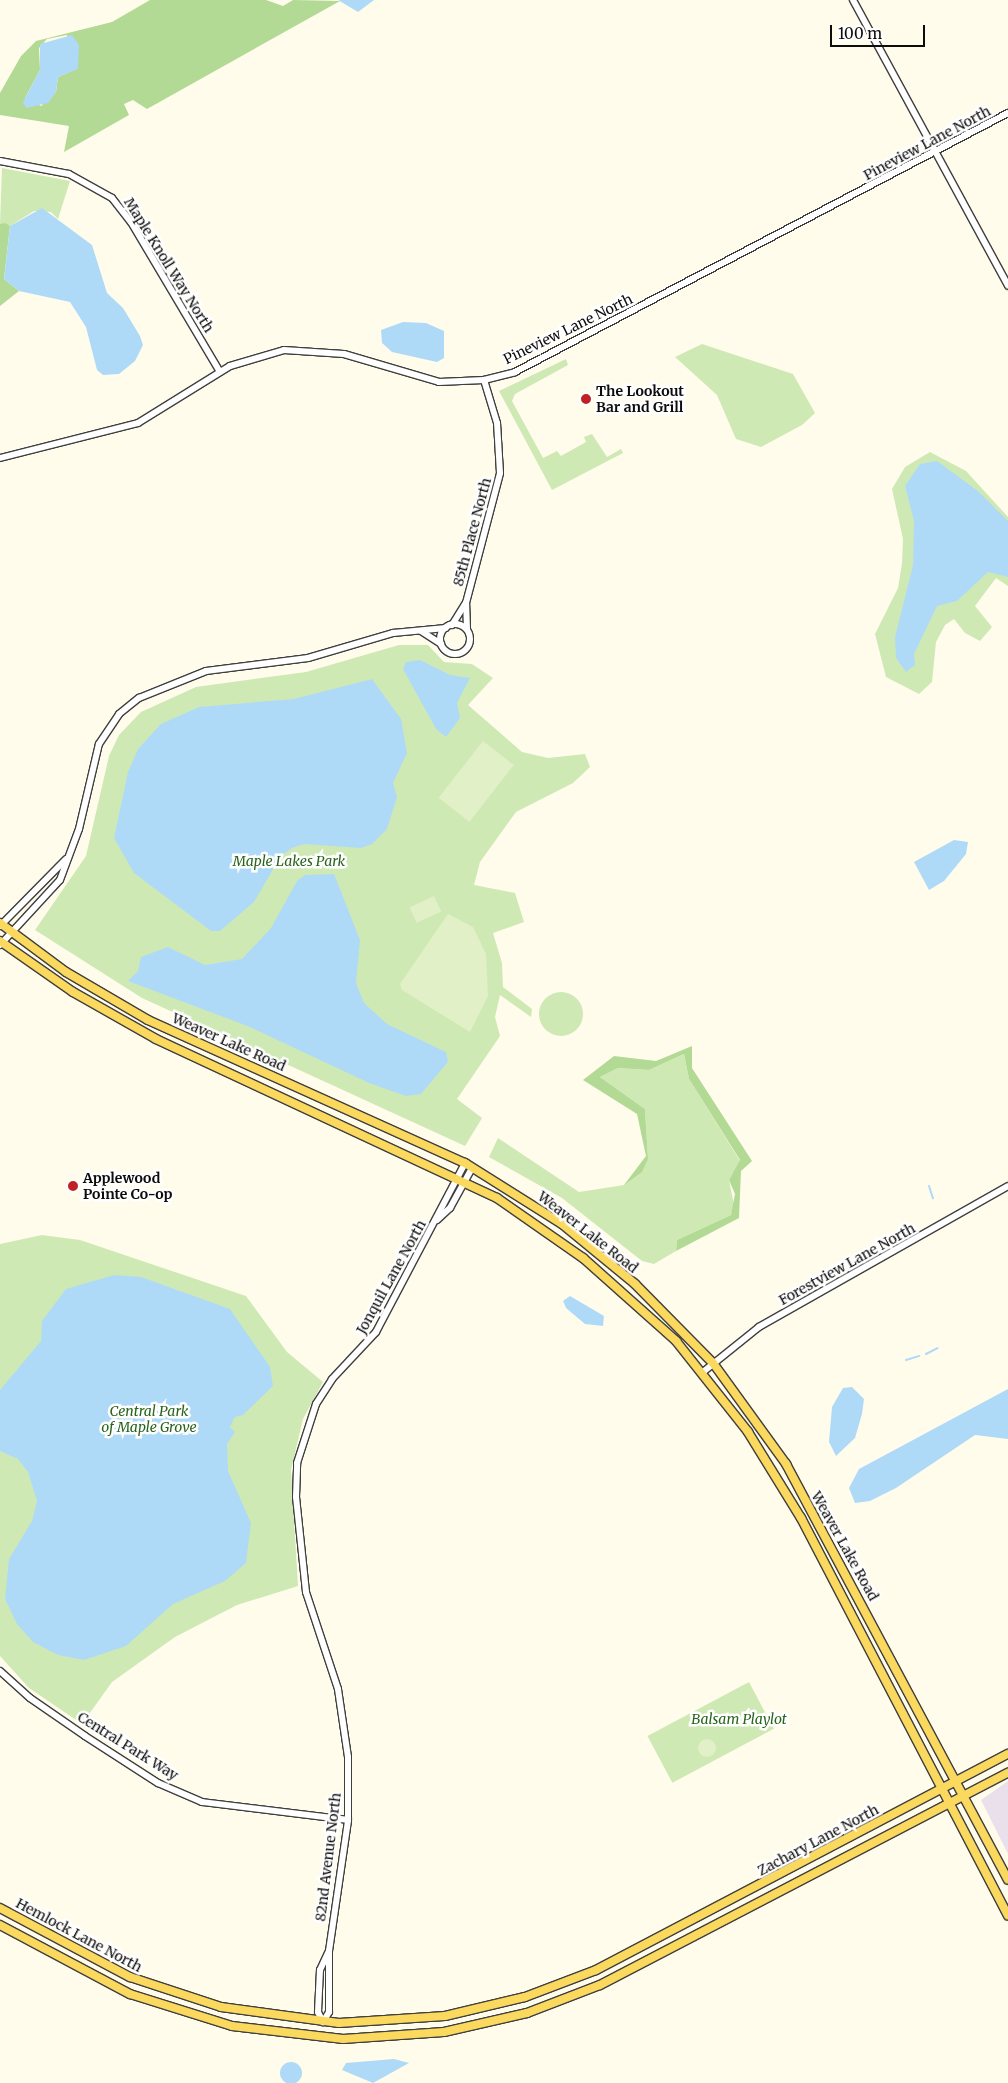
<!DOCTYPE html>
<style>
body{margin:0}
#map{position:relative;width:1008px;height:2083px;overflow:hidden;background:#fffceb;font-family:Merriweather,serif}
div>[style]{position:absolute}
.industrial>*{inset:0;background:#eae0eb}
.green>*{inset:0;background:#cfe9b5;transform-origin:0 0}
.round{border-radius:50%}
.forest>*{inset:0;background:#b2da94}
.pitch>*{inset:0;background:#e1f0c7;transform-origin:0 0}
.water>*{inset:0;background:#afdaf7}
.stream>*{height:2px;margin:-1px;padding:0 1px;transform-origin:1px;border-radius:1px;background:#afdaf7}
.roads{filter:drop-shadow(1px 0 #3f3f3f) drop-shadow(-1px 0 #3f3f3f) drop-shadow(0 1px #3f3f3f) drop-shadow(0 -1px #3f3f3f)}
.minor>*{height:6px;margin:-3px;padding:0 3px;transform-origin:3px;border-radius:3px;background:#fff}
.minor>.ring{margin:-3px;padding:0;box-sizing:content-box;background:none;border:6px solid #fff;border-radius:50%}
.major>*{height:8px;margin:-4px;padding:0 4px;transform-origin:4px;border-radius:4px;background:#fbd95f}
.dots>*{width:14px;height:14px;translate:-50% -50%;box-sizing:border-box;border:2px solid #fff;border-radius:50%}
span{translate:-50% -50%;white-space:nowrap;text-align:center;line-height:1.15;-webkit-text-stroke:5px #fff;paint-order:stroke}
.street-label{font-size:14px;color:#0c0c0c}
.poi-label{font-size:14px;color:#0c0c0c;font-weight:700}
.left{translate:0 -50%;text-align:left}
.park-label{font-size:14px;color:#29641c;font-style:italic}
.scale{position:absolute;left:830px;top:25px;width:95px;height:22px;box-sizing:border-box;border:2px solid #0c0c0c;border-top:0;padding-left:6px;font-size:15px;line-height:18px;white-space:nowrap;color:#0c0c0c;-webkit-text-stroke:4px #fff;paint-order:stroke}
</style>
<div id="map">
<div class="industrial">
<div style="clip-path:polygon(1008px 1781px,1008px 1854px,981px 1800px)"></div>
</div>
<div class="green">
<div style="clip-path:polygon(2px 168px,70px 181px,58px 219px,51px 212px,34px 211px,10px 226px,0 224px)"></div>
<div style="clip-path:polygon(702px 344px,793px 374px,815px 413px,802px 425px,761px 447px,736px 439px,717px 395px,675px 357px)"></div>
<div style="clip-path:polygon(566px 359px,568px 365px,515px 394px,512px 401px,543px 458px,557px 451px,561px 456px,586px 442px,584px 437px,592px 434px,607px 457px,621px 449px,623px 453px,552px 490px,499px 391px)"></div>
<div style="clip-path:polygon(930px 452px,966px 471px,1008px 517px,1008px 586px,996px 578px,975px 606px,992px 627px,980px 641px,965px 633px,954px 619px,945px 625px,936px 642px,932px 682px,919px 694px,886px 677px,875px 634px,898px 588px,902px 563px,903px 539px,892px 489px,905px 467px)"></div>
<div style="clip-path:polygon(399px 645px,428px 645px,444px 662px,472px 664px,493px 678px,468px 705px,522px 752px,548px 758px,585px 754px,590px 767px,573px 783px,516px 812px,480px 862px,474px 885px,515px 893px,524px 922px,493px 933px,502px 963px,503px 987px,532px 1009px,531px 1017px,500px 995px,495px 1017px,500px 1036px,457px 1099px,482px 1118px,465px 1146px,142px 998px,35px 930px,86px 856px,109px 756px,119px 735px,141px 712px,196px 687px,306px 672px)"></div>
<div class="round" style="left:539px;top:992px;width:44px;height:44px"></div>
<div style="clip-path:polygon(684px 1054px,689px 1079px,740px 1161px,729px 1180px,734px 1205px,731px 1215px,677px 1240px,676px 1251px,654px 1264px,642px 1261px,562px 1198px,489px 1157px,498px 1138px,579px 1192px,624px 1185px,648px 1159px,645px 1109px,600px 1077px,618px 1068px,649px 1070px)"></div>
<div style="clip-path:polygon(42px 1235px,80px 1240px,246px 1296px,287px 1352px,323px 1382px,303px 1419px,291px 1470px,298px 1586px,237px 1605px,175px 1637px,112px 1682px,82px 1724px,29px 1688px,0 1656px,0 1244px)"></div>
<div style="left:749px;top:1682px;width:53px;height:115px;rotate:62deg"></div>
</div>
<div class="forest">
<div style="clip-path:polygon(evenodd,150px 0,266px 0,283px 6px,293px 0,340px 1px,147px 109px,133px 100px,124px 104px,129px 115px,64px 152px,69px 126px,0 115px,0 93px,21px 56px,36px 41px,112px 22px,150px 0,67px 35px,72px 71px,58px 77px,56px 92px,41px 106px,25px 98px,40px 70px,39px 48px,47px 39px,67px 35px)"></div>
<div style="clip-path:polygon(5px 223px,10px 226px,4px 279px,19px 291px,0 306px,0 224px)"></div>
<div style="clip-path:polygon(692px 1046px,692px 1068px,752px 1161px,741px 1171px,739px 1218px,676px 1251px,677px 1240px,731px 1215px,735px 1194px,729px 1180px,740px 1160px,689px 1079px,684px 1054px,649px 1070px,618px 1068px,600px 1077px,645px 1109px,648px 1159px,642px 1172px,624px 1185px,646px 1156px,637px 1114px,583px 1080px,614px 1056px,656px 1061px)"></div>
</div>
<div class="pitch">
<div style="left:483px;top:741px;width:39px;height:72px;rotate:38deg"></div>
<div style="left:434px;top:896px;width:17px;height:27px;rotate:65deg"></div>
<div style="clip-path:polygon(448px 914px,473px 927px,486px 954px,488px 996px,470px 1032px,402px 990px,400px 984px)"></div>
<div class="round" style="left:698px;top:1739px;width:18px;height:18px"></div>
</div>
<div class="water">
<div style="clip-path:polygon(338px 0,374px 0,358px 12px)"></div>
<div style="clip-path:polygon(72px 35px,79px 45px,78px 69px,58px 77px,56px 92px,48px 103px,26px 108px,23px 102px,40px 70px,40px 44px)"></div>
<div style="clip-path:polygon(42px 208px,92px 245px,107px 293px,123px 308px,140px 336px,143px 345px,135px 361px,119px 374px,103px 375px,97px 370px,86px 327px,70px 302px,19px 291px,4px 279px,10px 226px)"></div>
<div style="clip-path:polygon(403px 322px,426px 323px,444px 331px,444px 358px,437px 362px,392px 352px,382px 343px,381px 330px)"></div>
<div style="clip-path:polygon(937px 461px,978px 491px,1008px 521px,1008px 577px,988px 572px,957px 601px,937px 606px,914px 654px,915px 665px,906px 672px,896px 658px,895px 637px,913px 565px,914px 521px,905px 486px,920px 464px)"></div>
<div style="clip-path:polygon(420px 660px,450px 675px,470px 678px,457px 703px,460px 718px,446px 737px,436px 729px,403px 669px,406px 662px)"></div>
<div style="clip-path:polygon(372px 679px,401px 719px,407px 753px,393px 783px,397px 797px,387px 829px,372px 844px,361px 848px,304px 844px,292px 848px,281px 856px,254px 902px,220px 931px,211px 931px,134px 873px,114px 838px,128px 772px,138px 749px,161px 724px,199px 707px,294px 699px)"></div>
<div style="clip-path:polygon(954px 840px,968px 842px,966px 854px,944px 881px,929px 890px,914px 862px)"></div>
<div style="clip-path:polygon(334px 874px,360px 940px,356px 983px,364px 1003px,387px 1024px,446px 1052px,448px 1062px,421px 1094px,406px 1096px,369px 1083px,250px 1027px,128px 981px,138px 971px,141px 957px,168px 947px,205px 965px,242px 959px,271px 928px,297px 881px,305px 875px)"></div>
<div style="clip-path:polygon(114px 1275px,141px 1277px,230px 1309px,270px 1367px,273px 1386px,243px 1415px,235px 1417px,230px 1427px,235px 1432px,227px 1444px,228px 1471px,251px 1523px,246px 1563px,225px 1581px,173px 1604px,126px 1646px,84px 1660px,58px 1655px,33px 1642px,17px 1624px,5px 1599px,9px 1559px,32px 1521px,37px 1501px,28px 1472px,18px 1459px,0 1451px,0 1390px,41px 1341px,42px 1321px,66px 1289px)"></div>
<div style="clip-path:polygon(570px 1296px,604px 1316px,603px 1326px,585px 1324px,566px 1308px,563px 1301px)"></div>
<div style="clip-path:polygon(852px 1387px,864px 1399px,862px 1414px,855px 1438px,836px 1456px,829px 1442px,832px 1407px,843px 1388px)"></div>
<div style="clip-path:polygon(1008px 1389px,1008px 1439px,975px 1435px,896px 1488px,870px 1501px,855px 1503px,849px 1488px,859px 1469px)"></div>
<div style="clip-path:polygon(394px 2059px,409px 2063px,373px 2083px,342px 2070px,346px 2063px)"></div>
<div class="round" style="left:280px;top:2062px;width:22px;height:22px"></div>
</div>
<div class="stream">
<div style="left:929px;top:1186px;width:13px;rotate:72deg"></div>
<div style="left:926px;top:1354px;width:13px;rotate:-27deg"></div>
<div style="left:906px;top:1360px;width:14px;rotate:-17deg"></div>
</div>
<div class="roads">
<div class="minor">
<div style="left:853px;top:0;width:325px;rotate:61.5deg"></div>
<div style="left:0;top:161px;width:70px;rotate:10.7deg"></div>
<div style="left:69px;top:174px;width:49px;rotate:29.2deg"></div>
<div style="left:112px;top:198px;width:31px;rotate:52deg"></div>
<div style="left:131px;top:222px;width:174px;rotate:59.3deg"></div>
<div style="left:0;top:458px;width:142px;rotate:-14.2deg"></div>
<div style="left:138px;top:423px;width:108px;rotate:-31.8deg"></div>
<div style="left:230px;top:366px;width:56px;rotate:-16.5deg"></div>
<div style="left:284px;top:350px;width:60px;rotate:3.8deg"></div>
<div style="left:344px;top:354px;width:99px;rotate:16.4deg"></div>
<div style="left:439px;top:382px;width:45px;rotate:-2.5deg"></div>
<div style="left:484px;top:380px;width:32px;rotate:-14deg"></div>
<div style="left:515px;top:372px;width:557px;rotate:-27.72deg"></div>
<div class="ring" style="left:440px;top:624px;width:24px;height:24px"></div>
<div style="left:452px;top:625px;width:26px;rotate:-58deg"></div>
<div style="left:467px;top:629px;width:26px;rotate:-92deg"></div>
<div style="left:466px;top:603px;width:134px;rotate:-75.3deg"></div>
<div style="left:500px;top:473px;width:50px;rotate:-93.4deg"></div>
<div style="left:497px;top:423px;width:45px;rotate:-106.8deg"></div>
<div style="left:421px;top:631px;width:24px;rotate:33deg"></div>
<div style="left:0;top:926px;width:94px;rotate:-45.4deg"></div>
<div style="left:0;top:945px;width:88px;rotate:-47.3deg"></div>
<div style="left:60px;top:880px;width:54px;rotate:-69.6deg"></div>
<div style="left:79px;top:829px;width:87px;rotate:-76.8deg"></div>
<div style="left:99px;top:744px;width:36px;rotate:-56deg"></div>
<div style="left:119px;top:714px;width:26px;rotate:-39deg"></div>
<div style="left:139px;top:698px;width:72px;rotate:-21.9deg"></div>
<div style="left:206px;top:671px;width:103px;rotate:-7.3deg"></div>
<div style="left:308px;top:658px;width:89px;rotate:-16.4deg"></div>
<div style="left:393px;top:633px;width:53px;rotate:-5.4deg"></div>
<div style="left:437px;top:1220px;width:18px;rotate:-43deg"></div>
<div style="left:450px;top:1208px;width:46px;rotate:-61.2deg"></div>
<div style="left:703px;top:1372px;width:72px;rotate:-38.8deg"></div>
<div style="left:759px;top:1327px;width:286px;rotate:-29.5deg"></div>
<div style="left:0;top:1671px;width:40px;rotate:42deg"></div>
<div style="left:30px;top:1698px;width:67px;rotate:34.6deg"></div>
<div style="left:85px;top:1736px;width:87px;rotate:32.8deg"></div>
<div style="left:158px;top:1783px;width:48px;rotate:23.4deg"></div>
<div style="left:202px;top:1802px;width:147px;rotate:7deg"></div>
<div style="left:329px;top:1951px;width:132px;rotate:-81.7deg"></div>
<div style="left:348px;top:1820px;width:63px;rotate:-90deg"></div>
<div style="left:348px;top:1757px;width:69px;rotate:-98.4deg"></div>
<div style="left:338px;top:1689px;width:102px;rotate:-108.3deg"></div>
<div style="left:306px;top:1592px;width:96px;rotate:-96deg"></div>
<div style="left:296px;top:1497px;width:34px;rotate:-88deg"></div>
<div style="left:297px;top:1463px;width:62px;rotate:-72.1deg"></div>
<div style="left:316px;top:1404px;width:30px;rotate:-57deg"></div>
<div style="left:332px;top:1379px;width:64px;rotate:-46.9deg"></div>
<div style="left:376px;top:1332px;width:191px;rotate:-62.2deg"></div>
<div style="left:329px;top:1951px;width:61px;rotate:90deg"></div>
<div style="left:329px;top:2012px;width:12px;rotate:121deg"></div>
<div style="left:323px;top:2022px;width:11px;rotate:-117deg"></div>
<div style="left:318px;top:2012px;width:42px;rotate:-87.3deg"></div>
<div style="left:320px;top:1970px;width:21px;rotate:-65deg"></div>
</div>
<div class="major">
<div style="left:0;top:923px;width:82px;rotate:36.6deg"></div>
<div style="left:66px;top:972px;width:95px;rotate:30.3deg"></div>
<div style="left:148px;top:1020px;width:348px;rotate:24.3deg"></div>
<div style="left:465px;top:1163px;width:115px;rotate:32.2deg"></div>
<div style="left:562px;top:1224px;width:94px;rotate:39.4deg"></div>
<div style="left:635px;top:1284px;width:111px;rotate:45.4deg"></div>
<div style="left:713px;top:1363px;width:125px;rotate:54.1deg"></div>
<div style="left:786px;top:1464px;width:471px;rotate:61.9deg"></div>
<div style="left:0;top:941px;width:89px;rotate:34.9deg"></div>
<div style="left:73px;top:992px;width:95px;rotate:29.5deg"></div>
<div style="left:156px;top:1039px;width:376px;rotate:25deg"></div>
<div style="left:497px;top:1198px;width:105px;rotate:34.9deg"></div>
<div style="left:583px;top:1258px;width:125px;rotate:41.7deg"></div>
<div style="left:676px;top:1341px;width:116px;rotate:51.6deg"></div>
<div style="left:748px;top:1432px;width:101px;rotate:58.4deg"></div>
<div style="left:801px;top:1518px;width:448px;rotate:62.5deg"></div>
<div style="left:0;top:1908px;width:147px;rotate:28deg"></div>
<div style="left:130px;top:1977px;width:96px;rotate:18.2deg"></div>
<div style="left:221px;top:2007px;width:119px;rotate:7.7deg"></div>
<div style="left:339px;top:2023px;width:106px;rotate:-3.8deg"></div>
<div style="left:445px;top:2016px;width:82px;rotate:-13.4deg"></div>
<div style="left:525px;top:1997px;width:76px;rotate:-20.8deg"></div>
<div style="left:596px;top:1970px;width:465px;rotate:-27.7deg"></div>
<div style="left:0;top:1925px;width:147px;rotate:28deg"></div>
<div style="left:130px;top:1994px;width:107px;rotate:17.4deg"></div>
<div style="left:232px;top:2026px;width:112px;rotate:6.7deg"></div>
<div style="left:343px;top:2039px;width:101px;rotate:-4deg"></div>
<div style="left:444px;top:2032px;width:85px;rotate:-12.9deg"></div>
<div style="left:527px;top:2013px;width:78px;rotate:-21deg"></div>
<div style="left:600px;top:1985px;width:460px;rotate:-27.5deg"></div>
</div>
</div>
<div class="dots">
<div style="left:586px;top:399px;background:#be2226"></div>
<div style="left:73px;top:1186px;background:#be2226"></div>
</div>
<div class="street-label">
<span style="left:927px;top:143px;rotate:-28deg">Pineview Lane North</span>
<span style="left:169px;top:265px;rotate:58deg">Maple Knoll Way North</span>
<span style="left:568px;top:329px;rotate:-26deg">Pineview Lane North</span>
<span style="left:472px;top:532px;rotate:-75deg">85th Place North</span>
<span style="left:229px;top:1042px;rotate:24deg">Weaver Lake Road</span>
<span style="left:588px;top:1232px;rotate:38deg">Weaver Lake Road</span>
<span style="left:847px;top:1264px;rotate:-29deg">Forestview Lane North</span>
<span style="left:391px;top:1277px;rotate:-61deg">Jonquil Lane North</span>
<span style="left:845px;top:1546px;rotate:61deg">Weaver Lake Road</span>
<span style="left:128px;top:1746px;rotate:32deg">Central Park Way</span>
<span style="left:818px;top:1840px;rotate:-28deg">Zachary Lane North</span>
<span style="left:328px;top:1857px;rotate:-83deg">82nd Avenue North</span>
<span style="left:79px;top:1935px;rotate:28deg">Hemlock Lane North</span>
</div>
<div class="poi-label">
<span class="left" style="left:596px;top:399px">The Lookout<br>Bar and Grill</span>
<span class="left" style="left:83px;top:1186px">Applewood<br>Pointe Co-op</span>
</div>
<div class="park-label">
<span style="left:289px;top:861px">Maple Lakes Park</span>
<span style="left:149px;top:1419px">Central Park<br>of Maple Grove</span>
<span style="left:739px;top:1719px">Balsam Playlot</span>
</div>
<div class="scale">100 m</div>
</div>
